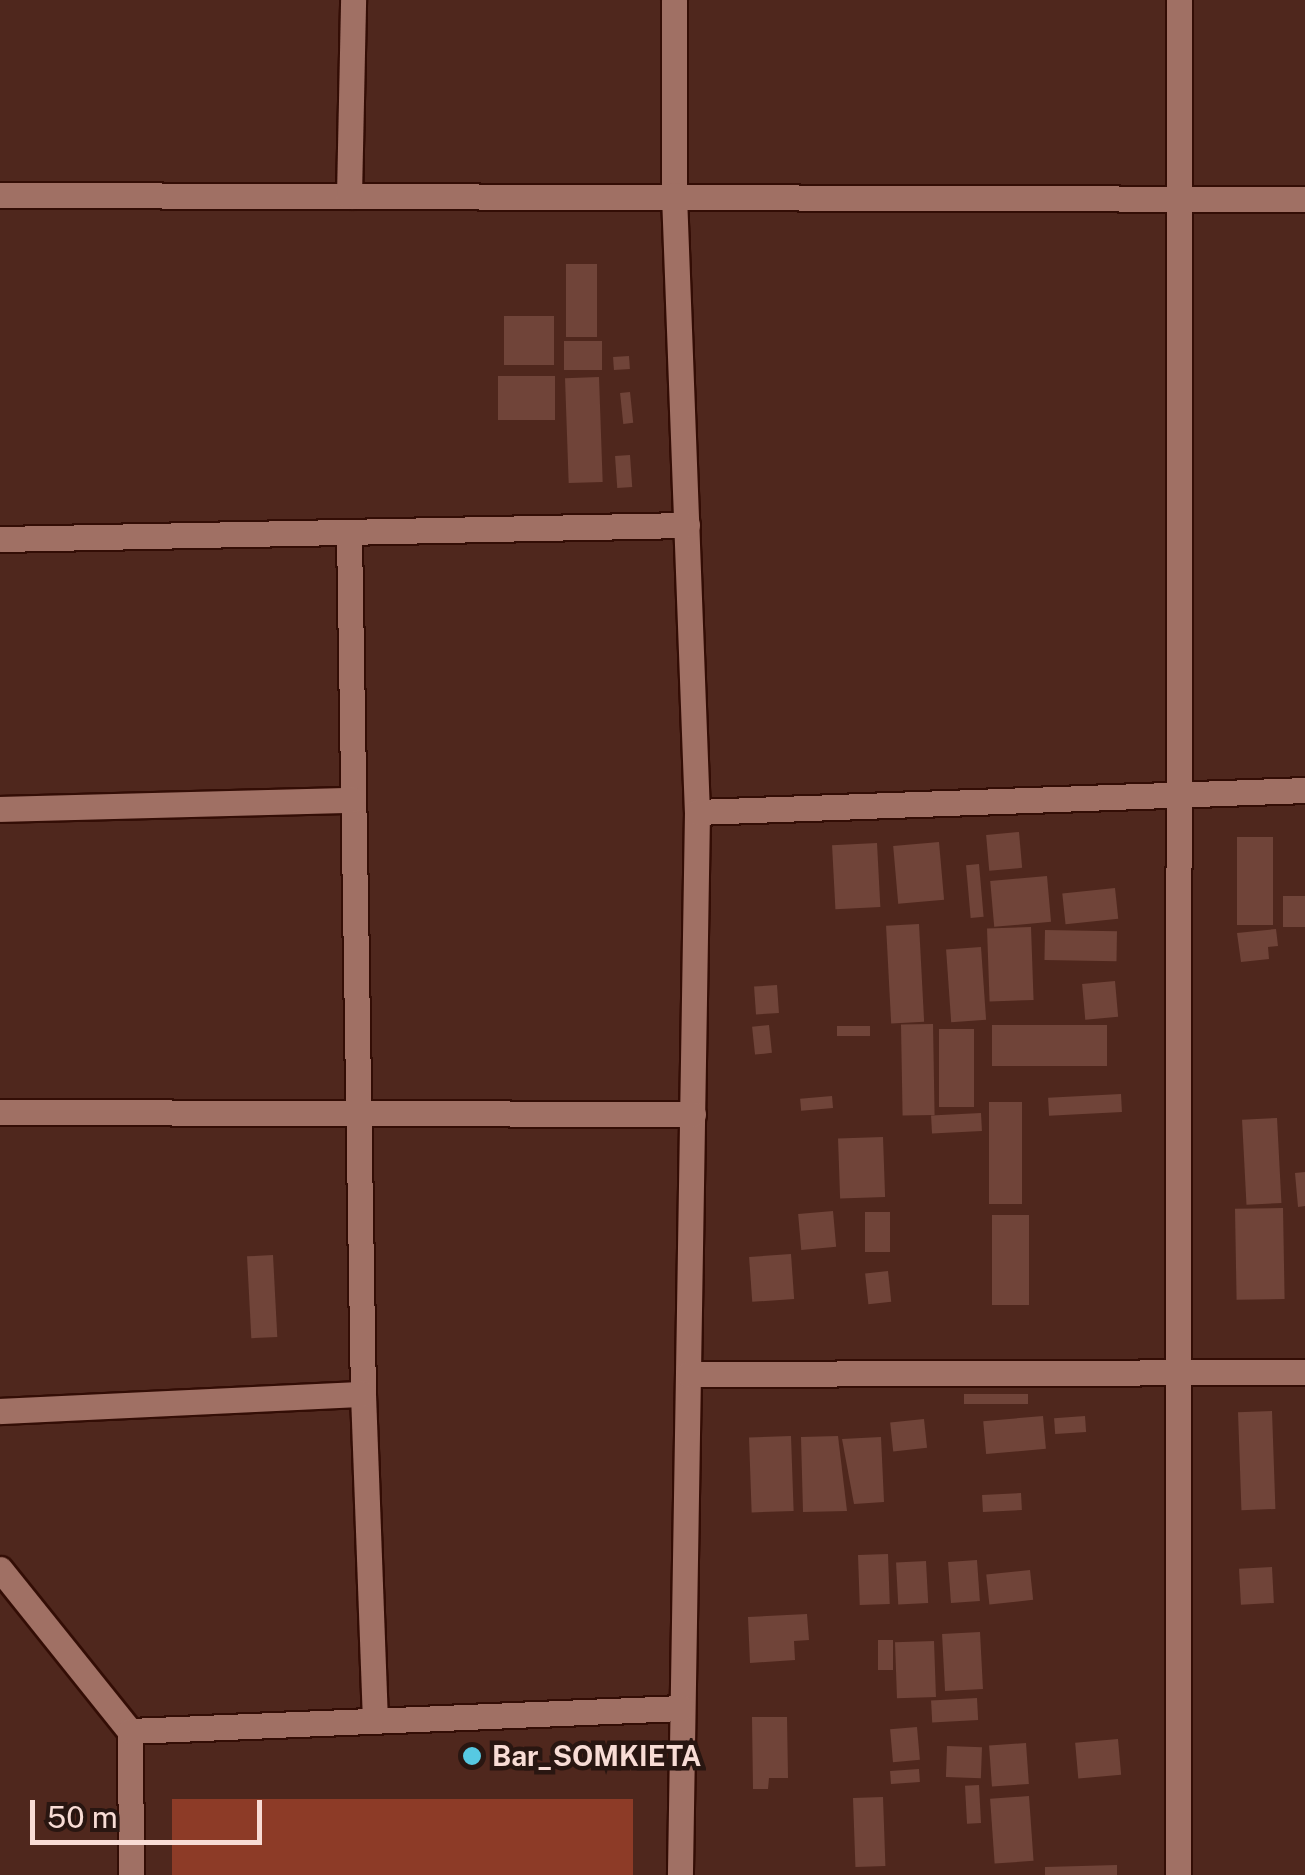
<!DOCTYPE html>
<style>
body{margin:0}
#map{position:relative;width:1305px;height:1875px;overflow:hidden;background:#4f271d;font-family:"Public Sans",sans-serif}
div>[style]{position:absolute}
.green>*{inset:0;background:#8d3b27;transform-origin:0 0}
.building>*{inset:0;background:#704439;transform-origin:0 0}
.roads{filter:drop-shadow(2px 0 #330d05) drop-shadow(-2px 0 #330d05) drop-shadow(0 2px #330d05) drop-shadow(0 -2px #330d05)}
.minor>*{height:25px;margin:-12.5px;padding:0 12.5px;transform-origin:12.5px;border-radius:12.5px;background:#a07064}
.dots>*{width:28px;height:28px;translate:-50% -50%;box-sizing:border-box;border:5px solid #291611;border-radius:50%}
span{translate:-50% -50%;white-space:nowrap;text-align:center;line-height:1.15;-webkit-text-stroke:9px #291611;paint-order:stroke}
.poi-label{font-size:28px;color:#f8dcd5;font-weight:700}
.left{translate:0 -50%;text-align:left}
.scale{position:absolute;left:30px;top:1800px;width:232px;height:45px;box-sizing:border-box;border:5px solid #f8dcd5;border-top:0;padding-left:12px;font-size:30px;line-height:35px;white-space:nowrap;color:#f8dcd5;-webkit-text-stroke:8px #291611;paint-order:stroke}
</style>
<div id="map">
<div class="green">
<div style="left:172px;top:1799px;width:461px;height:76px"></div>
</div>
<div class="building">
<div style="left:566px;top:264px;width:31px;height:73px"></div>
<div style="left:554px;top:316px;width:49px;height:50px;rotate:90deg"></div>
<div style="left:564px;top:341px;width:38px;height:29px"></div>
<div style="left:629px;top:356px;width:13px;height:16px;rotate:86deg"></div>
<div style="left:555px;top:376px;width:44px;height:57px;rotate:90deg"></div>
<div style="left:599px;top:377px;width:105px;height:34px;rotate:88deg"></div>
<div style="left:630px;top:392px;width:31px;height:10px;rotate:84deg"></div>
<div style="left:630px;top:455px;width:32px;height:15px;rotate:86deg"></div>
<div style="left:1019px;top:832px;width:36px;height:33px;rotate:85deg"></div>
<div style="left:1237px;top:837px;width:36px;height:88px"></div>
<div style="left:939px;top:842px;width:58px;height:46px;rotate:85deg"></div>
<div style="left:877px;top:843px;width:64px;height:45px;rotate:87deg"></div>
<div style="left:979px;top:864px;width:53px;height:13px;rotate:85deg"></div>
<div style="left:1047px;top:876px;width:46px;height:57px;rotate:85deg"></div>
<div style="left:1115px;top:888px;width:31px;height:53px;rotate:84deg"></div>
<div style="left:1305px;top:896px;width:31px;height:22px;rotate:90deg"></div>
<div style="left:919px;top:924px;width:98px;height:33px;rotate:87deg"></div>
<div style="left:1031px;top:927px;width:73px;height:44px;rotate:88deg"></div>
<div style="clip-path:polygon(1276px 929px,1278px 946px,1268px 947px,1269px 959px,1241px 962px,1237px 933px)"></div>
<div style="left:1045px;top:930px;width:72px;height:30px;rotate:1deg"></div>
<div style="left:981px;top:947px;width:73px;height:35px;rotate:86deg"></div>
<div style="left:1115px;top:981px;width:36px;height:33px;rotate:85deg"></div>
<div style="left:777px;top:985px;width:28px;height:23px;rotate:86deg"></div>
<div style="left:933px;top:1024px;width:91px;height:32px;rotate:89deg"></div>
<div style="left:769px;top:1025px;width:28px;height:17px;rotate:84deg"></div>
<div style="left:1107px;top:1025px;width:41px;height:115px;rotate:90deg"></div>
<div style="left:870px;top:1026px;width:10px;height:33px;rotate:90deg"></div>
<div style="left:939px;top:1029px;width:35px;height:78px"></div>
<div style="left:1121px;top:1094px;width:18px;height:73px;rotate:87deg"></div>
<div style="left:832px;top:1096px;width:12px;height:32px;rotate:85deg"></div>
<div style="left:989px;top:1102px;width:33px;height:102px"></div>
<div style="left:981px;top:1113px;width:18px;height:50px;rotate:87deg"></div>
<div style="left:1277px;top:1118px;width:85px;height:35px;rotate:87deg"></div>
<div style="left:883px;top:1137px;width:60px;height:45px;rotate:88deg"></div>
<div style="clip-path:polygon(1305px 1172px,1305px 1206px,1298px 1207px,1295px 1173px)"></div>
<div style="left:1283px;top:1208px;width:91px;height:48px;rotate:89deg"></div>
<div style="left:833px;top:1211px;width:36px;height:35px;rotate:85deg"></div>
<div style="left:865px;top:1212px;width:25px;height:40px"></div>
<div style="left:992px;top:1215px;width:37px;height:90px"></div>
<div style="left:791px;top:1254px;width:45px;height:42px;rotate:86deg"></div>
<div style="left:273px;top:1255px;width:82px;height:26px;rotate:87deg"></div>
<div style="left:888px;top:1271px;width:31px;height:23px;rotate:84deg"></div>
<div style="left:964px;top:1394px;width:64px;height:10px"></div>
<div style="left:1272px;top:1411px;width:98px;height:34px;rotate:88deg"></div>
<div style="left:1043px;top:1416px;width:33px;height:60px;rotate:85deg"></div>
<div style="left:1085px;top:1416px;width:16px;height:31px;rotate:86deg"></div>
<div style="left:924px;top:1419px;width:29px;height:34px;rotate:84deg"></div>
<div style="left:791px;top:1436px;width:75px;height:42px;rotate:88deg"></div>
<div style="clip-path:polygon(838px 1436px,847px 1511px,803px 1512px,801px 1437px)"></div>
<div style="clip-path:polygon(881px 1437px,884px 1502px,854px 1504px,842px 1439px)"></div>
<div style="left:1021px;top:1493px;width:17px;height:39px;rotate:87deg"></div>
<div style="left:888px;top:1554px;width:50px;height:30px;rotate:88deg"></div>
<div style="left:977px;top:1560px;width:41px;height:29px;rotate:86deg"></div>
<div style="left:926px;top:1561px;width:42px;height:30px;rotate:87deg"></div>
<div style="left:1272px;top:1567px;width:36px;height:33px;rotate:87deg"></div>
<div style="left:1030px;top:1570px;width:30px;height:44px;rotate:84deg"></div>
<div style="clip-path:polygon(807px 1614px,809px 1640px,794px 1641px,795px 1660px,750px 1663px,748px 1617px)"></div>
<div style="left:980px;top:1632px;width:57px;height:38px;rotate:87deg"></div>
<div style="left:878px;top:1640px;width:15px;height:30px"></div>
<div style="left:934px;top:1641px;width:56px;height:39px;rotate:88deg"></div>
<div style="left:977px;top:1698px;width:22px;height:46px;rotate:87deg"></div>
<div style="clip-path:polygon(752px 1717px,787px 1717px,788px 1778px,769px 1778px,768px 1789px,753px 1789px)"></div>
<div style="left:917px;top:1727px;width:33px;height:27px;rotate:85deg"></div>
<div style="left:1118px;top:1739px;width:36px;height:43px;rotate:85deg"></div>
<div style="left:1026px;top:1743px;width:41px;height:37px;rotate:86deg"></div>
<div style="left:947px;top:1746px;width:35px;height:31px;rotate:2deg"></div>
<div style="left:919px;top:1769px;width:13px;height:29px;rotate:86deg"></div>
<div style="left:979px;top:1785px;width:38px;height:14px;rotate:87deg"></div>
<div style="left:1029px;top:1796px;width:65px;height:39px;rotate:86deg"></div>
<div style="left:883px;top:1797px;width:69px;height:30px;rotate:88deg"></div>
<div style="clip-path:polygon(1117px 1865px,1117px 1875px,1045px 1875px,1045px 1867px)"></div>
</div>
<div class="roads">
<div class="minor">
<div style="left:674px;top:0;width:195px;rotate:90deg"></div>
<div style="left:674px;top:195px;width:617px;rotate:87.87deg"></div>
<div style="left:697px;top:812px;width:1063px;rotate:90.92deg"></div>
<div style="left:0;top:195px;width:1305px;rotate:0.18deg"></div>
<div style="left:349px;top:196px;width:196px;rotate:-88.8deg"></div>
<div style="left:349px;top:534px;width:860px;rotate:89.07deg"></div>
<div style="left:363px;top:1394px;width:325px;rotate:87.9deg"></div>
<div style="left:0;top:539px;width:687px;rotate:-1.17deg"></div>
<div style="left:0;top:809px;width:352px;rotate:-1.5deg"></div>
<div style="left:697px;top:812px;width:608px;rotate:-2.07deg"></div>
<div style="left:0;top:1112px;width:693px;rotate:0.17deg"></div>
<div style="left:688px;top:1374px;width:617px;rotate:-0.19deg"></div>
<div style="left:0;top:1411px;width:363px;rotate:-2.7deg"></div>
<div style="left:0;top:1569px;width:208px;rotate:51.3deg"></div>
<div style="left:130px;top:1731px;width:144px;rotate:89.6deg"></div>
<div style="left:130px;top:1731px;width:552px;rotate:-2.39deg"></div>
<div style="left:1178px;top:1875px;width:1875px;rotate:-89.97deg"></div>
</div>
</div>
<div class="dots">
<div style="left:472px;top:1756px;background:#57c9e2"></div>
</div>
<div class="poi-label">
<span class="left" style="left:492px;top:1756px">Bar_SOMKIETA</span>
</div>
<div class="scale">50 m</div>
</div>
